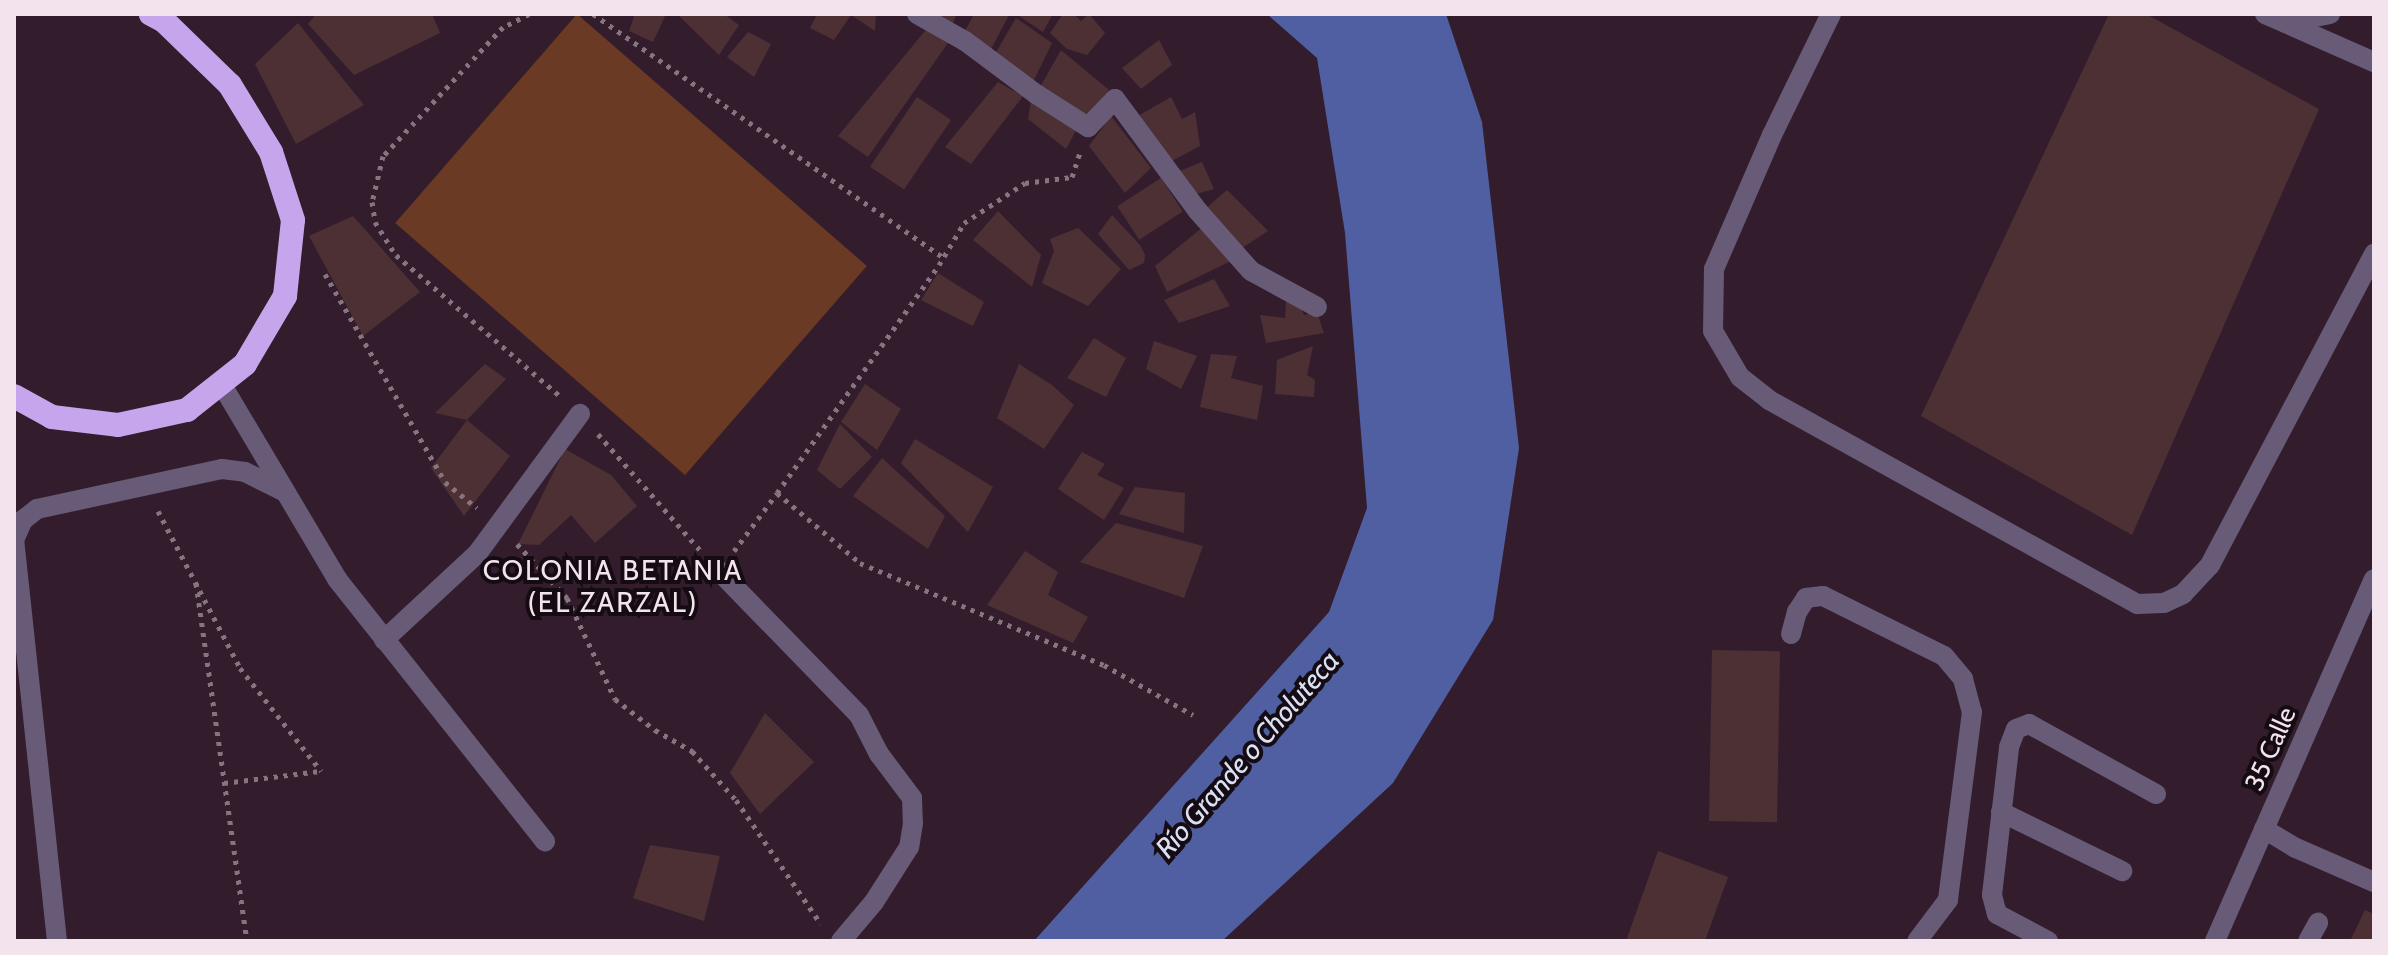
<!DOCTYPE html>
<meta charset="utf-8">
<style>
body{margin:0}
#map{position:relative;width:2388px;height:955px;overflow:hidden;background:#331d2d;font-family:Cabin,sans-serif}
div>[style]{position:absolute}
.green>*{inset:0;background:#6b3a24;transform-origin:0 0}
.water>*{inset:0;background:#505fa1}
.building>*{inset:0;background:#4d3034;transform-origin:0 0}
.path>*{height:5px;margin-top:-2.5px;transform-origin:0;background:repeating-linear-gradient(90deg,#877481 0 4px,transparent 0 10px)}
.minor>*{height:20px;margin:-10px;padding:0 10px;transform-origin:10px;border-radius:10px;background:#685b78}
.highway>*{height:24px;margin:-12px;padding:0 12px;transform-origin:12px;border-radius:12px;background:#c7a5ed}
span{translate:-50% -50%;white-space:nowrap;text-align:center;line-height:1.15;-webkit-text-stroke:8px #150b12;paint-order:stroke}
.street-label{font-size:26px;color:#f2e3ed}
.neighbourhood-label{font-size:28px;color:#f2e3ed;letter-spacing:2px}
.water-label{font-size:28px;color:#dbe1f4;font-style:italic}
.frame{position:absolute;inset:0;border:16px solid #f2e3ed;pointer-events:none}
</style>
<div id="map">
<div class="green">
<div style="left:577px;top:14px;width:384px;height:277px;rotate:41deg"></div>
</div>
<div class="water">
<div style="clip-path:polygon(1267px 14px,1446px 14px,1482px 122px,1519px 448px,1493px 620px,1393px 783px,1222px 941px,1034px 941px,1329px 612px,1367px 508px,1345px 233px,1317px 58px)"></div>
</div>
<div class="building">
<div style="clip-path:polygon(316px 14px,432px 14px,440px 33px,354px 75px,308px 24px)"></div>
<div style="clip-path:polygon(635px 14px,666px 14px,653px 42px,629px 31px)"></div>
<div style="clip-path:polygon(677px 14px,724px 14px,739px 25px,719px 55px)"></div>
<div style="clip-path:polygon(817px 14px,876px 14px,875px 31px,851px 15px,834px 40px,810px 28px)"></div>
<div style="clip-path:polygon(928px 14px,957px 14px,950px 28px)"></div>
<div style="clip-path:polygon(974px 14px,1009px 15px,988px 55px,965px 31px)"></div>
<div style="clip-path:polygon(1016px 14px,1053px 14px,1043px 32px)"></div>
<div style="clip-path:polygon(1063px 14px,1074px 14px,1081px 21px,1089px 14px,1105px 33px,1087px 55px,1067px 49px,1050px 33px)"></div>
<div style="clip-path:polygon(2109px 14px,2146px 14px,2319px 109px,2132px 535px,1921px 416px)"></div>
<div style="clip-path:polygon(1016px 18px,1052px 43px,1034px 80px,995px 54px)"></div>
<div style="clip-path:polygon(298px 23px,364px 105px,296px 144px,255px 64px)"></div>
<div style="clip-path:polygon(929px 26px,950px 40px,868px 157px,838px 136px)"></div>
<div style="clip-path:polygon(748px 32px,771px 44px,754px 77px,727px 57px)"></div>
<div style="clip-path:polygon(1159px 40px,1172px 65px,1141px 89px,1122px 68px)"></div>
<div style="clip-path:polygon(1061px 50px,1109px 90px,1090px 117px,1039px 89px)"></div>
<div style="clip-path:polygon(998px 82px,1023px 96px,971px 164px,945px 147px)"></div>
<div style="left:917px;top:97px;width:41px;height:84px;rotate:34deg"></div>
<div style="clip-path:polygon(1171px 97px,1182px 119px,1195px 112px,1200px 146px,1170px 162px,1138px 116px)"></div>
<div style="clip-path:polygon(1031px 101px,1079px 125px,1066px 149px,1028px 119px)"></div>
<div style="clip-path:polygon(1111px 116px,1151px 168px,1125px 193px,1089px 146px)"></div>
<div style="clip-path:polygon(1202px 162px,1214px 189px,1192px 195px,1177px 172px)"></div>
<div style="left:1161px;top:178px;width:40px;height:52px;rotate:57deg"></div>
<div style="clip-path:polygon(1227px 190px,1268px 231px,1236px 252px,1204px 210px)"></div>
<div style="clip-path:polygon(998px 211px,1041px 255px,1032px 287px,973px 240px)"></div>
<div style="clip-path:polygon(1112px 215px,1140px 245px,1145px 255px,1144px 263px,1129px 270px,1098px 234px)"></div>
<div style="clip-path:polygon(353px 216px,420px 292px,363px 336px,309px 236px)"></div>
<div style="clip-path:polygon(1203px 227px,1233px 260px,1167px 292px,1155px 266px)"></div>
<div style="clip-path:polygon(1078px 228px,1121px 269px,1088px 306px,1042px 283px,1054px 251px,1050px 239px)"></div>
<div style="clip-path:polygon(938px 273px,984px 302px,973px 326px,921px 300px)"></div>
<div style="clip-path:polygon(1214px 279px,1230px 306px,1179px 323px,1164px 300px)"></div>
<div style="clip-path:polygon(1298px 301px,1304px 315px,1317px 312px,1324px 333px,1266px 343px,1260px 315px,1285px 318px,1286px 302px)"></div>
<div style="clip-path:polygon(1094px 338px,1126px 358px,1106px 397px,1067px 378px)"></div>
<div style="clip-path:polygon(1154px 341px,1197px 356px,1181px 389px,1146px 369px)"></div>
<div style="clip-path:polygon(1313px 346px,1307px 375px,1315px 380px,1314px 397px,1275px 394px,1277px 360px)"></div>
<div style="clip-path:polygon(1211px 354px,1237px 356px,1231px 378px,1263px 386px,1257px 420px,1200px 407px)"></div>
<div style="clip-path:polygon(485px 364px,506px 379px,467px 420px,435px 413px)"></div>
<div style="clip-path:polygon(1019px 364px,1052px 385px,1074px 405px,1044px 449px,997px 418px)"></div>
<div style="clip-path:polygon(865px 384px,901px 409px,877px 450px,841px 422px)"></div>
<div style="clip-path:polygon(467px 420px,510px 456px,464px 516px,431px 468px)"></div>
<div style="clip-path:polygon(840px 424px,872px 457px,840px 489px,817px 470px)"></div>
<div style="clip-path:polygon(915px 439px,993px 487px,968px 532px,901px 463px)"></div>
<div style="clip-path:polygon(565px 449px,611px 475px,637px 506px,595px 543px,571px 515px,539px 545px,518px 544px)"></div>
<div style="clip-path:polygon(1082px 452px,1105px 464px,1097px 475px,1124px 488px,1104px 520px,1058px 489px)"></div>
<div style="clip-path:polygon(882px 458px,945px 516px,928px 549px,853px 496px)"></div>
<div style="clip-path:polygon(1135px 487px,1185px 493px,1184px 533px,1119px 514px)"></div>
<div style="clip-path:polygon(1116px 523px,1203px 546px,1184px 598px,1080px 562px)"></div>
<div style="clip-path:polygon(1025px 551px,1058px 572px,1048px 595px,1088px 617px,1073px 643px,987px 605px)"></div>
<div style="left:1712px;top:650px;width:68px;height:171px;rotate:1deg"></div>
<div style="clip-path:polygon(765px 713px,814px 762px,760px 814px,730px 773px)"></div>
<div style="clip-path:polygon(650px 845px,720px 856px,704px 921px,633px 898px)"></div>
<div style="clip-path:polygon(1658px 851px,1728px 877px,1705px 941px,1626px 941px)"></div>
<div style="clip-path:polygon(2365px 910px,2374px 914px,2374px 941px,2350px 941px)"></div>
</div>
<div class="path">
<div style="left:529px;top:14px;width:29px;rotate:153deg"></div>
<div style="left:503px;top:27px;width:176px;rotate:132.9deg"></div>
<div style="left:383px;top:156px;width:47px;rotate:103.4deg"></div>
<div style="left:372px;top:202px;width:20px;rotate:81deg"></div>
<div style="left:375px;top:222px;width:39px;rotate:58deg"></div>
<div style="left:396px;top:255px;width:216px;rotate:40.7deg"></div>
<div style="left:593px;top:14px;width:427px;rotate:34.8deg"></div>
<div style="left:325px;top:274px;width:240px;rotate:60deg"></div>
<div style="left:445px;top:482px;width:41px;rotate:39.1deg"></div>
<div style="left:598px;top:434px;width:154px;rotate:48.7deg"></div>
<div style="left:777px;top:493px;width:280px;rotate:-54.6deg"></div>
<div style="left:939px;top:265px;width:49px;rotate:-59.2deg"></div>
<div style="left:964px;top:223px;width:73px;rotate:-33.3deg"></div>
<div style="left:1025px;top:183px;width:47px;rotate:-7.3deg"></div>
<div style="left:1072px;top:177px;width:26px;rotate:-72deg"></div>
<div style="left:158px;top:511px;width:177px;rotate:62.4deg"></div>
<div style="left:240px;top:668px;width:131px;rotate:51.8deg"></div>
<div style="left:517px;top:544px;width:74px;rotate:47.2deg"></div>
<div style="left:567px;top:598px;width:112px;rotate:64.6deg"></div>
<div style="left:615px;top:699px;width:51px;rotate:37.8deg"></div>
<div style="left:655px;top:730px;width:43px;rotate:29.6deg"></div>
<div style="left:692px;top:751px;width:66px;rotate:48.1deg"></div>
<div style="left:736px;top:800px;width:150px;rotate:55.6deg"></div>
<div style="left:734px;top:551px;width:72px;rotate:-53.4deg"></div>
<div style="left:777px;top:493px;width:109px;rotate:40.1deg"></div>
<div style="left:860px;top:563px;width:264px;rotate:22.7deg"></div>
<div style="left:1104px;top:665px;width:102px;rotate:29.3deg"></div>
<div style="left:196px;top:583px;width:362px;rotate:81.9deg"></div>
<div style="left:224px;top:783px;width:97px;rotate:-7.1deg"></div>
</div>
<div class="minor">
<div style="left:917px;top:14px;width:55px;rotate:29.4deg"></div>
<div style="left:965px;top:41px;width:89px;rotate:36.7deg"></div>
<div style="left:1036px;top:94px;width:62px;rotate:32.4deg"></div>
<div style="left:1088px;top:127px;width:39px;rotate:-46deg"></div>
<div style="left:1115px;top:99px;width:138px;rotate:53.5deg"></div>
<div style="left:1197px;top:210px;width:81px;rotate:48.5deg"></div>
<div style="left:1251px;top:271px;width:75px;rotate:28.6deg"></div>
<div style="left:1831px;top:14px;width:135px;rotate:116deg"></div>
<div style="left:1772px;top:135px;width:146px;rotate:113.4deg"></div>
<div style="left:1714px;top:269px;width:62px;rotate:90.9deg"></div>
<div style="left:1713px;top:331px;width:53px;rotate:59.6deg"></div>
<div style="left:1740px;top:377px;width:37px;rotate:38deg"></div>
<div style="left:1769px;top:400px;width:421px;rotate:29deg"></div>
<div style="left:2137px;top:604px;width:27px;rotate:-2deg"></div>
<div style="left:2164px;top:603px;width:21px;rotate:-25deg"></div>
<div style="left:2183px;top:594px;width:40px;rotate:-47deg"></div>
<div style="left:2210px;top:565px;width:352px;rotate:-62.2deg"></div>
<div style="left:2265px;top:14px;width:119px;rotate:23.8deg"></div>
<div style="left:2286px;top:23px;width:45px;rotate:-11.6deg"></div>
<div style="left:222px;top:385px;width:226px;rotate:59.3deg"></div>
<div style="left:337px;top:579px;width:335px;rotate:51.6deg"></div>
<div style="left:717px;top:569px;width:204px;rotate:45.8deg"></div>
<div style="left:859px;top:715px;width:44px;rotate:62.9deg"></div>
<div style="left:879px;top:754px;width:55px;rotate:53.1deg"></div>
<div style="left:912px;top:798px;width:25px;rotate:88deg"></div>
<div style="left:913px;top:823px;width:24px;rotate:99deg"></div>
<div style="left:909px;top:847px;width:65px;rotate:122.5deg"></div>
<div style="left:874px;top:902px;width:51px;rotate:130.2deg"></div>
<div style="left:1791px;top:634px;width:23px;rotate:-75deg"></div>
<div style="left:1797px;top:612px;width:17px;rotate:-57deg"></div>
<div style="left:1806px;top:598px;width:17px;rotate:-7deg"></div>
<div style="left:1823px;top:596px;width:135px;rotate:26.4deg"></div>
<div style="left:1944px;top:656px;width:30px;rotate:50deg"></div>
<div style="left:1963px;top:679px;width:34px;rotate:75deg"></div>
<div style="left:1972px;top:712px;width:190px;rotate:97.3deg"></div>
<div style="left:1948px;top:900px;width:51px;rotate:127.1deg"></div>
<div style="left:384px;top:640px;width:127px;rotate:-42.8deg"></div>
<div style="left:477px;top:554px;width:174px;rotate:-53.7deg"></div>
<div style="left:2001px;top:812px;width:135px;rotate:26deg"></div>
<div style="left:2264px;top:829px;width:37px;rotate:31deg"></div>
<div style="left:2296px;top:848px;width:85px;rotate:23.6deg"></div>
<div style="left:57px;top:941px;width:403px;rotate:-96.1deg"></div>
<div style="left:14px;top:540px;width:22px;rotate:-66deg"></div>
<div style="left:23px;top:520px;width:18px;rotate:-38deg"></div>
<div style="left:37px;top:509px;width:189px;rotate:-12.2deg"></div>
<div style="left:222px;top:469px;width:23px;rotate:7deg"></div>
<div style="left:245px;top:472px;width:45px;rotate:26.6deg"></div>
<div style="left:2048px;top:941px;width:58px;rotate:-152.1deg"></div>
<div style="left:1997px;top:914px;width:20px;rotate:-105deg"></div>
<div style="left:1992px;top:895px;width:149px;rotate:-83.4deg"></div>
<div style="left:2009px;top:747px;width:19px;rotate:-69deg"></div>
<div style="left:2016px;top:729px;width:14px;rotate:-21deg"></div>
<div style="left:2029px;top:724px;width:145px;rotate:28.9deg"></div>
<div style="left:2215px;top:941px;width:395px;rotate:-66.3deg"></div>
<div style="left:2308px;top:941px;width:21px;rotate:-61deg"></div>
</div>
<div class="highway">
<div style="left:14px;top:396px;width:43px;rotate:28.9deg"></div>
<div style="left:52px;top:417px;width:66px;rotate:6.9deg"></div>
<div style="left:118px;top:425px;width:71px;rotate:-12.3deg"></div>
<div style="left:187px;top:410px;width:74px;rotate:-38.4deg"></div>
<div style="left:245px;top:364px;width:79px;rotate:-59.5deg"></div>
<div style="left:285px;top:296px;width:76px;rotate:-84deg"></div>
<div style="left:293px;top:220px;width:71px;rotate:-107.9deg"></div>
<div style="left:271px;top:152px;width:79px;rotate:-121.5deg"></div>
<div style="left:230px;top:85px;width:92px;rotate:-135.9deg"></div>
<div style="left:164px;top:21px;width:15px;rotate:-152deg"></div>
</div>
<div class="street-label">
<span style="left:2271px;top:749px;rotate:-66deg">35 Calle</span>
</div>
<div class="neighbourhood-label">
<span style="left:613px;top:586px">COLONIA BETANIA<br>(EL ZARZAL)</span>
</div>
<div class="water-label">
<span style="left:1247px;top:754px;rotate:-49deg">Río Grande o Choluteca</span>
</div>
<div class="frame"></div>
</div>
